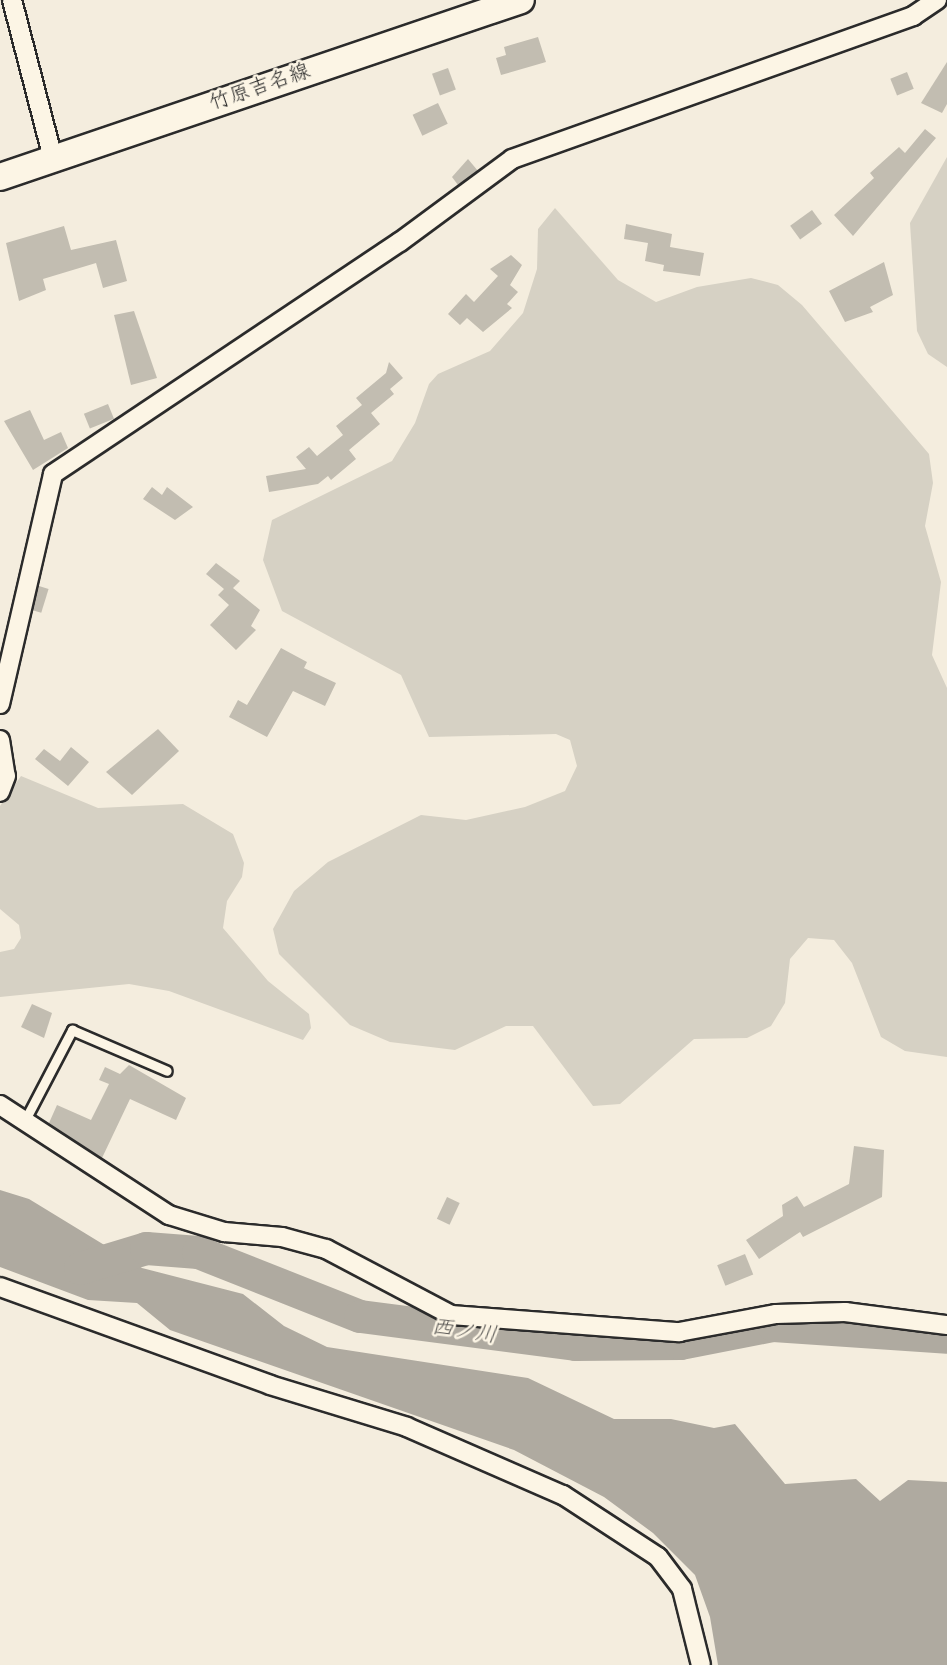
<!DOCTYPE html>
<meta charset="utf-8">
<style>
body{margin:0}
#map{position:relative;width:947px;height:1665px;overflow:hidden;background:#f4edde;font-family:Kalam,"Klee One",sans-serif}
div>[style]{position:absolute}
.green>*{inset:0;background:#d6d1c4}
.water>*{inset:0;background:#afaaa0}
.river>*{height:33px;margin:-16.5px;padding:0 16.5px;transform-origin:16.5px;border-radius:16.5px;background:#afaaa0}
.building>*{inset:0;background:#c2bdb1;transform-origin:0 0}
.roads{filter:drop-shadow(2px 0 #2b2b2b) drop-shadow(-2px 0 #2b2b2b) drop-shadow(0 2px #2b2b2b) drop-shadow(0 -2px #2b2b2b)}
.service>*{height:9px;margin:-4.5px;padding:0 4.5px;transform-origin:4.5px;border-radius:4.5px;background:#fcf5e5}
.minor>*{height:18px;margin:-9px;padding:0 9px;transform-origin:9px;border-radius:9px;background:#fcf5e5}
.secondary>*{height:26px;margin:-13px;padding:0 13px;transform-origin:13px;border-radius:13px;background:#fcf5e5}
span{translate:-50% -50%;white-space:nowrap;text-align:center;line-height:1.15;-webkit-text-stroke:5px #fcf5e5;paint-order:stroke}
.street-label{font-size:21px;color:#2b2b2b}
.water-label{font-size:22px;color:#595754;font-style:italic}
</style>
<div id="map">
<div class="green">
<div style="clip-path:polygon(947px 157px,947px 367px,928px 354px,917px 331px,910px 223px)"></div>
<div style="clip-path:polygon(555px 208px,618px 280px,656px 302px,697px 287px,751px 278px,778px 285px,802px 305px,929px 454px,933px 483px,925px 526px,941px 582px,932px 655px,947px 688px,947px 1057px,905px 1051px,881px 1037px,852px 963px,834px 940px,808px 938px,790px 959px,785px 1003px,771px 1026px,747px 1038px,694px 1039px,620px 1104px,593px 1106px,533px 1026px,506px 1026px,455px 1050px,390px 1042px,350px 1025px,279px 954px,273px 929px,294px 891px,328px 862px,421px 815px,466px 820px,525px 807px,565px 791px,577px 766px,570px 740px,556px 734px,429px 737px,401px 675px,282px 611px,263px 560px,272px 520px,392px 461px,415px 423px,429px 384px,438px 374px,490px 351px,523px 313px,537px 269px,538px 229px)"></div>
<div style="clip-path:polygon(21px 776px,98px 808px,183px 804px,233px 834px,244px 863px,242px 877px,227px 901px,223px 928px,268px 981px,309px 1014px,311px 1028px,303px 1040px,169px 991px,129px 984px,0 997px,0 952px,14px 949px,21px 938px,19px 925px,0 909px,0 806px)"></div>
</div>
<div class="water">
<div style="clip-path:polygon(0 1190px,29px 1199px,142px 1268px,243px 1294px,284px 1326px,327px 1347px,528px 1378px,614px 1419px,671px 1419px,714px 1428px,735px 1424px,785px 1484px,856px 1479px,880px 1501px,908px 1480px,947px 1482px,947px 1665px,718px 1665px,710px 1617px,695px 1575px,653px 1533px,604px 1497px,514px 1450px,170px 1330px,137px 1303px,88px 1300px,0 1267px)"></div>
</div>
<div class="river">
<div style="left:80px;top:1268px;width:69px;rotate:-16.9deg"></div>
<div style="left:146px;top:1248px;width:52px;rotate:4.4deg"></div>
<div style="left:198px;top:1252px;width:174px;rotate:21.6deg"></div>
<div style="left:360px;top:1316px;width:217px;rotate:7.4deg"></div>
<div style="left:575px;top:1344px;width:105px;rotate:-0.5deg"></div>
<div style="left:680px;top:1343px;width:95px;rotate:-11deg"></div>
<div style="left:773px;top:1325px;width:174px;rotate:3.9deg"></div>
</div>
<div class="building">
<div style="clip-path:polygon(538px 37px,546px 62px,501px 75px,496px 58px,506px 55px,504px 47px)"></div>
<div style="clip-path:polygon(947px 62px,947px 104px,942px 113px,921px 103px)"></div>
<div style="left:448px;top:68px;width:23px;height:17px;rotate:70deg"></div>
<div style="left:907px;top:72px;width:18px;height:18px;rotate:68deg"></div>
<div style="left:438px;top:103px;width:23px;height:28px;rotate:65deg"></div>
<div style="clip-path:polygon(925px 129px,936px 138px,853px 236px,834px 215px,874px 178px,870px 173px,899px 147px,905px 153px)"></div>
<div style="clip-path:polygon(468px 159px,478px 171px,458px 185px,452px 177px)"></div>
<div style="left:812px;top:210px;width:17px;height:27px;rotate:54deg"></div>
<div style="clip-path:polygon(626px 224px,672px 234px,670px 247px,704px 253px,700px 276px,663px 271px,664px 265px,645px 261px,648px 243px,624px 239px)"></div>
<div style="clip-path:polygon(64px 226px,71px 250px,116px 240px,127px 281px,103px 288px,96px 263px,43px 279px,46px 290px,19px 301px,6px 243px)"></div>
<div style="clip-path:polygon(511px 255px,522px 265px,510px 285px,518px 292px,507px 304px,512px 308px,483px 332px,467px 318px,460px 325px,448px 314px,466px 294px,474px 302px,498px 276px,490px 269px)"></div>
<div style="clip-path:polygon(884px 262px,893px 295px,870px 307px,873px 312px,845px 322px,829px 291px)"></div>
<div style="clip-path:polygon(134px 311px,157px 378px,131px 385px,114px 315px)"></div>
<div style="clip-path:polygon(389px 362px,403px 378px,390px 389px,394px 394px,371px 413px,380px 424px,349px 450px,356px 459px,331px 480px,328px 476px,318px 484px,269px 492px,266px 476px,306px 469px,296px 457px,309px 447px,317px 456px,343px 435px,336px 426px,362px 405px,356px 398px,386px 373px)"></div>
<div style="left:108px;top:404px;width:16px;height:26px;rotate:68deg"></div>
<div style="clip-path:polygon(30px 410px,44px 440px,61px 432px,68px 448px,33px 470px,4px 421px)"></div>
<div style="clip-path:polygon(152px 487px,162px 495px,167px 487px,193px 507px,175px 520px,143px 499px)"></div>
<div style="clip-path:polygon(216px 563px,240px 581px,233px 588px,260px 610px,251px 626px,256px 630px,236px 650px,210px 625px,229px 605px,218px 595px,224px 589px,206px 574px)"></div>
<div style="left:39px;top:586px;width:10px;height:25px;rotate:17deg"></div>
<div style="clip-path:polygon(281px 648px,307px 662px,304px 668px,336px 683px,325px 706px,293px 691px,267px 737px,229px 717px,238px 700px,247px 705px)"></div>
<div style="clip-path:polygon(158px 729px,179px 751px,132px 795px,106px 772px)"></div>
<div style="clip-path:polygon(71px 747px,89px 762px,68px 786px,35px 759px,44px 749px,60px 761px)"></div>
<div style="clip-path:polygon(32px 1004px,52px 1013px,44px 1038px,21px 1027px)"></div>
<div style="clip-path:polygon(129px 1065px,186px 1098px,176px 1120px,130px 1099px,102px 1158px,49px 1123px,57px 1105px,91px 1120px,109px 1084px,99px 1080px,105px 1067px,120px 1074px)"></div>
<div style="clip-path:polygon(854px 1146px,884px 1150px,882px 1197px,803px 1237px,800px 1232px,759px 1259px,746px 1240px,783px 1216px,782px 1205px,797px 1196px,804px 1207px,849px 1184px)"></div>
<div style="left:447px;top:1197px;width:14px;height:24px;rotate:25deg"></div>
<div style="left:745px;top:1254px;width:22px;height:30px;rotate:68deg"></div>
</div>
<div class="roads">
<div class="service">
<div style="left:25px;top:1120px;width:102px;rotate:-62.4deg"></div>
<div style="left:72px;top:1030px;width:103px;rotate:23.3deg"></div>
</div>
<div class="minor">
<div style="left:12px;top:0;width:163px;rotate:75.5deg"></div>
<div style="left:0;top:704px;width:236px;rotate:-77deg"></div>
<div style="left:53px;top:474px;width:417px;rotate:-33.8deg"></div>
<div style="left:400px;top:242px;width:139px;rotate:-36.5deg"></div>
<div style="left:512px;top:159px;width:426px;rotate:-19.6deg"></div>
<div style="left:913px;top:16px;width:29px;rotate:-34deg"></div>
<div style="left:0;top:740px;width:36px;rotate:81deg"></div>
<div style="left:6px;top:776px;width:17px;rotate:111deg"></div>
<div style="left:0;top:1105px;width:202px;rotate:33.1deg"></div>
<div style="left:169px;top:1215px;width:58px;rotate:17.2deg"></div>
<div style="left:224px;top:1232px;width:58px;rotate:4.9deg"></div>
<div style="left:282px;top:1237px;width:46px;rotate:15.3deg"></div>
<div style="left:326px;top:1249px;width:141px;rotate:27.8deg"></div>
<div style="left:451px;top:1315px;width:229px;rotate:4.3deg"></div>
<div style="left:679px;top:1332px;width:99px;rotate:-10.5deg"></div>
<div style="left:776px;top:1314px;width:69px;rotate:-1.7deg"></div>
<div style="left:845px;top:1312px;width:103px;rotate:7.3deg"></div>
<div style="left:0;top:1287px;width:287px;rotate:19.9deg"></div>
<div style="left:270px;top:1385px;width:143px;rotate:17deg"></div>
<div style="left:407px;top:1427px;width:170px;rotate:23.6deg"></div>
<div style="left:563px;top:1495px;width:113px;rotate:33.1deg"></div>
<div style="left:658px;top:1557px;width:40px;rotate:53deg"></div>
<div style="left:682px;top:1589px;width:78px;rotate:76deg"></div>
</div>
<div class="secondary">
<div style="left:0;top:177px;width:550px;rotate:-18.76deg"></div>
</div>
</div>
<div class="street-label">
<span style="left:260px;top:88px;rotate:-19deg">竹原吉名線</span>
</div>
<div class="water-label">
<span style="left:464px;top:1332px;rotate:8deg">西ノ川</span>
</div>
</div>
